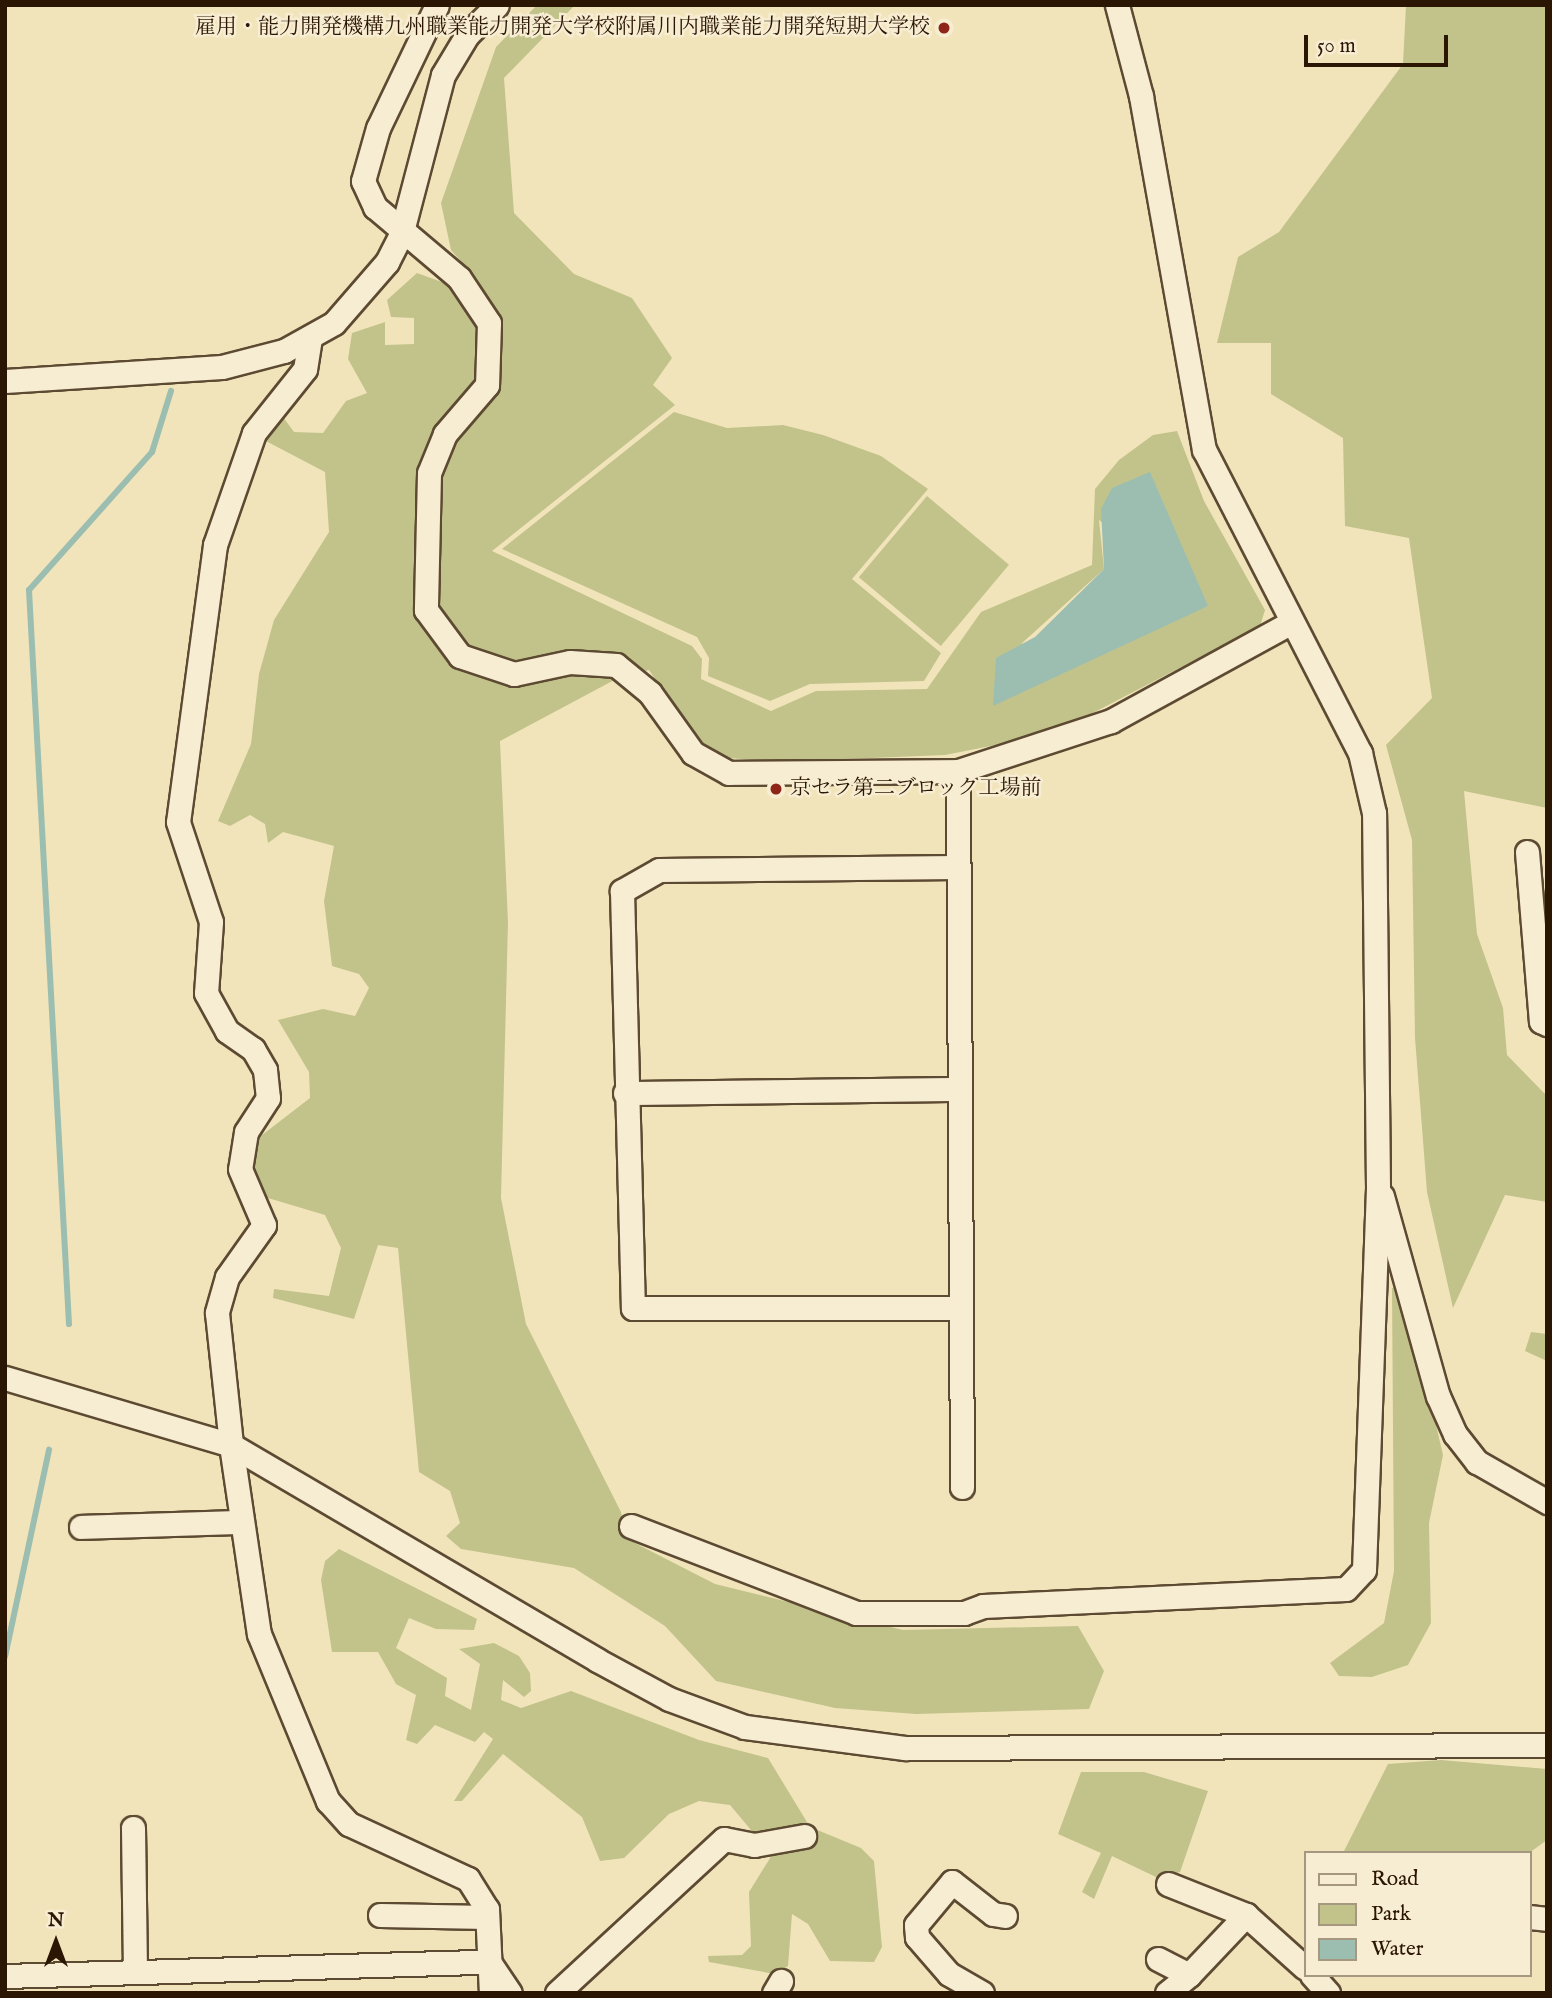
<!DOCTYPE html>
<meta charset="utf-8">
<style>
body{margin:0}
#map{position:relative;width:1552px;height:1998px;overflow:hidden;background:#f2e4ba;font-family:"IM FELL English","Noto Serif JP",serif}
div>[style]{position:absolute}
.green>*{inset:0;background:#c2c28b;transform-origin:0 0}
.water>*{inset:0;background:#9bbeb1}
.stream>*{height:6px;margin:-3px;padding:0 3px;transform-origin:3px;border-radius:3px;background:#9bbeb1}
.roads{filter:drop-shadow(2px 0 #5d4a32) drop-shadow(-2px 0 #5d4a32) drop-shadow(0 2px #5d4a32) drop-shadow(0 -2px #5d4a32)}
.minor>*{height:23px;margin:-11.5px;padding:0 11.5px;transform-origin:11.5px;border-radius:11.5px;background:#f7edd2}
.dots>*{width:19px;height:19px;translate:-50% -50%;box-sizing:border-box;border:4px solid #f7edd2;border-radius:50%}
span{translate:-50% -50%;white-space:nowrap;text-align:center;line-height:1.15;-webkit-text-stroke:5px #f7edd2;paint-order:stroke}
.poi-label{font-size:21px;color:#2b1604}
.right{translate:-100% -50%;text-align:right}
.left{translate:0 -50%;text-align:left}
.frame{position:absolute;inset:0;border:7px solid #2b1604;pointer-events:none}
.legend{position:absolute;left:1304px;top:1851px;width:228px;height:126px;box-sizing:border-box;background:#f7edd2;border:2px solid #a59780;margin:0;padding:9px 12px;list-style:none;font-size:21px;color:#2b1604}
.legend li{display:flex;align-items:center;gap:14px;height:35px}
.legend b{width:35px;border:2px solid #a59780}
.north{position:absolute;left:21px;top:1907px;width:70px;height:70px;-webkit-text-stroke:5px #f7edd2;paint-order:stroke;rotate:0deg;font-size:19px;font-weight:700;line-height:28px;text-align:center;color:#2b1604}
.north::after{content:'';display:block;margin:auto;width:24px;height:32px;background:#2b1604;clip-path:polygon(50% 0,100% 100%,50% 72%,0 100%)}
.scale{position:absolute;left:1304px;top:35px;width:144px;height:32px;box-sizing:border-box;border:4px solid #2b1604;border-top:0;padding-left:9px;font-size:21px;line-height:24px;white-space:nowrap;color:#2b1604;-webkit-text-stroke:5px #f7edd2;paint-order:stroke}
</style>
<div id="map">
<div class="green">
<div style="clip-path:polygon(evenodd,537px 5px,575px 5px,504px 78px,514px 213px,574px 274px,632px 298px,672px 358px,653px 385px,675px 405px,492px 551px,692px 646px,702px 659px,701px 679px,771px 711px,816px 691px,927px 689px,981px 612px,1092px 565px,1095px 489px,1119px 460px,1153px 435px,1177px 431px,1204px 501px,1265px 610px,1260px 626px,1089px 715px,1016px 741px,945px 755px,772px 762px,720px 757px,693px 735px,649px 670px,618px 678px,500px 741px,508px 922px,501px 1198px,526px 1324px,621px 1512px,627px 1539px,715px 1584px,903px 1630px,1078px 1626px,1104px 1671px,1089px 1709px,916px 1714px,835px 1708px,716px 1681px,665px 1626px,574px 1568px,461px 1549px,446px 1536px,460px 1523px,450px 1491px,419px 1472px,398px 1248px,378px 1245px,354px 1319px,273px 1298px,274px 1289px,329px 1296px,341px 1248px,325px 1215px,268px 1198px,248px 1169px,253px 1142px,310px 1098px,309px 1072px,278px 1020px,323px 1009px,355px 1016px,369px 988px,359px 974px,332px 966px,324px 901px,334px 846px,283px 832px,268px 843px,265px 824px,250px 815px,230px 826px,218px 821px,251px 744px,259px 674px,274px 620px,329px 532px,325px 472px,262px 439px,280px 413px,294px 432px,323px 433px,346px 401px,367px 393px,348px 359px,352px 333px,385px 322px,385px 345px,414px 344px,414px 318px,391px 317px,387px 300px,417px 273px,450px 285px,479px 282px,451px 250px,441px 203px,496px 47px,537px 5px,1099px 520px,1208px 606px,1021px 644px,1104px 569px,1099px 520px)"></div>
<div style="clip-path:polygon(1406px 5px,1547px 5px,1547px 808px,1464px 791px,1477px 934px,1503px 1008px,1507px 1055px,1547px 1096px,1547px 1202px,1505px 1195px,1453px 1308px,1427px 1192px,1415px 1038px,1412px 840px,1386px 745px,1432px 698px,1409px 538px,1345px 526px,1343px 438px,1271px 394px,1271px 343px,1217px 343px,1238px 257px,1279px 232px,1403px 64px)"></div>
<div style="clip-path:polygon(674px 412px,727px 428px,783px 425px,823px 435px,881px 456px,928px 489px,852px 579px,941px 653px,924px 681px,810px 684px,770px 701px,708px 676px,709px 658px,697px 637px,502px 549px)"></div>
<div style="left:927px;top:496px;width:107px;height:106px;rotate:40deg"></div>
<div style="clip-path:polygon(1404px 1287px,1443px 1455px,1429px 1523px,1431px 1623px,1408px 1665px,1372px 1677px,1339px 1676px,1330px 1663px,1384px 1623px,1394px 1571px,1392px 1288px)"></div>
<div style="clip-path:polygon(1531px 1332px,1547px 1334px,1547px 1361px,1525px 1351px)"></div>
<div style="clip-path:polygon(339px 1549px,477px 1619px,474px 1630px,436px 1629px,409px 1618px,396px 1648px,447px 1678px,445px 1696px,471px 1710px,480px 1664px,459px 1649px,494px 1643px,519px 1656px,530px 1673px,531px 1691px,524px 1697px,503px 1680px,501px 1700px,521px 1708px,571px 1691px,699px 1740px,768px 1758px,810px 1827px,861px 1848px,874px 1861px,882px 1947px,874px 1962px,830px 1961px,808px 1924px,792px 1914px,788px 1966px,775px 1974px,709px 1962px,708px 1956px,742px 1955px,751px 1946px,749px 1892px,772px 1855px,730px 1805px,699px 1801px,669px 1814px,624px 1858px,600px 1861px,582px 1817px,503px 1754px,462px 1801px,454px 1801px,493px 1739px,484px 1732px,475px 1742px,435px 1725px,417px 1744px,406px 1740px,416px 1695px,396px 1684px,378px 1652px,332px 1652px,321px 1580px,325px 1561px)"></div>
<div style="clip-path:polygon(1441px 1760px,1547px 1769px,1547px 1840px,1529px 1853px,1344px 1851px,1388px 1764px)"></div>
<div style="clip-path:polygon(1081px 1772px,1144px 1772px,1208px 1791px,1180px 1872px,1158px 1878px,1112px 1856px,1094px 1899px,1082px 1892px,1101px 1853px,1058px 1834px)"></div>
</div>
<div class="water">
<div style="clip-path:polygon(1150px 472px,1208px 606px,993px 706px,996px 658px,1035px 637px,1104px 569px,1101px 509px,1112px 488px)"></div>
</div>
<div class="stream">
<div style="left:69px;top:1324px;width:735px;rotate:-93.12deg"></div>
<div style="left:29px;top:590px;width:185px;rotate:-48.3deg"></div>
<div style="left:152px;top:452px;width:64px;rotate:-72.7deg"></div>
<div style="left:5px;top:1657px;width:212px;rotate:-78deg"></div>
</div>
<div class="roads">
<div class="minor">
<div style="left:437px;top:5px;width:136px;rotate:115.6deg"></div>
<div style="left:378px;top:128px;width:55px;rotate:105.8deg"></div>
<div style="left:363px;top:181px;width:29px;rotate:65deg"></div>
<div style="left:375px;top:207px;width:110px;rotate:40.2deg"></div>
<div style="left:459px;top:278px;width:54px;rotate:56.3deg"></div>
<div style="left:489px;top:323px;width:62px;rotate:91.8deg"></div>
<div style="left:487px;top:385px;width:65px;rotate:130.6deg"></div>
<div style="left:445px;top:434px;width:42px;rotate:112.3deg"></div>
<div style="left:429px;top:473px;width:137px;rotate:91.3deg"></div>
<div style="left:426px;top:610px;width:57px;rotate:53.5deg"></div>
<div style="left:460px;top:656px;width:57px;rotate:18.4deg"></div>
<div style="left:514px;top:674px;width:57px;rotate:-12.1deg"></div>
<div style="left:570px;top:662px;width:46px;rotate:3.7deg"></div>
<div style="left:616px;top:665px;width:44px;rotate:39.5deg"></div>
<div style="left:650px;top:693px;width:74px;rotate:54.4deg"></div>
<div style="left:693px;top:753px;width:41px;rotate:29.1deg"></div>
<div style="left:729px;top:773px;width:229px;rotate:-0.5deg"></div>
<div style="left:958px;top:771px;width:161px;rotate:-18.1deg"></div>
<div style="left:1111px;top:721px;width:204px;rotate:-28.7deg"></div>
<div style="left:310px;top:338px;width:31px;rotate:99deg"></div>
<div style="left:305px;top:369px;width:82px;rotate:128.6deg"></div>
<div style="left:254px;top:433px;width:119px;rotate:109.2deg"></div>
<div style="left:215px;top:545px;width:279px;rotate:97.6deg"></div>
<div style="left:178px;top:822px;width:105px;rotate:71.7deg"></div>
<div style="left:211px;top:922px;width:71px;rotate:94deg"></div>
<div style="left:206px;top:993px;width:43px;rotate:61.1deg"></div>
<div style="left:227px;top:1031px;width:32px;rotate:35deg"></div>
<div style="left:253px;top:1049px;width:24px;rotate:60deg"></div>
<div style="left:265px;top:1070px;width:28px;rotate:84deg"></div>
<div style="left:268px;top:1098px;width:40px;rotate:122.9deg"></div>
<div style="left:246px;top:1132px;width:37px;rotate:99deg"></div>
<div style="left:240px;top:1169px;width:61px;rotate:66.8deg"></div>
<div style="left:264px;top:1225px;width:64px;rotate:125.4deg"></div>
<div style="left:227px;top:1277px;width:37px;rotate:106deg"></div>
<div style="left:217px;top:1313px;width:133px;rotate:83.9deg"></div>
<div style="left:231px;top:1445px;width:191px;rotate:81.6deg"></div>
<div style="left:259px;top:1634px;width:181px;rotate:67.6deg"></div>
<div style="left:328px;top:1801px;width:31px;rotate:48deg"></div>
<div style="left:349px;top:1824px;width:131px;rotate:24.8deg"></div>
<div style="left:468px;top:1879px;width:36px;rotate:58deg"></div>
<div style="left:487px;top:1909px;width:84px;rotate:87.3deg"></div>
<div style="left:5px;top:381px;width:217px;rotate:-3.7deg"></div>
<div style="left:222px;top:367px;width:64px;rotate:-14.5deg"></div>
<div style="left:284px;top:351px;width:57px;rotate:-29.2deg"></div>
<div style="left:334px;top:323px;width:81px;rotate:-49deg"></div>
<div style="left:387px;top:262px;width:30px;rotate:-63deg"></div>
<div style="left:401px;top:235px;width:165px;rotate:-75.3deg"></div>
<div style="left:443px;top:75px;width:47px;rotate:-59deg"></div>
<div style="left:467px;top:35px;width:42px;rotate:-45deg"></div>
<div style="left:958px;top:771px;width:716px;rotate:89.68deg"></div>
<div style="left:1527px;top:852px;width:170px;rotate:85.3deg"></div>
<div style="left:1541px;top:1021px;width:7px;rotate:27deg"></div>
<div style="left:957px;top:867px;width:298px;rotate:179.4deg"></div>
<div style="left:659px;top:870px;width:43px;rotate:150.4deg"></div>
<div style="left:622px;top:891px;width:417px;rotate:88.5deg"></div>
<div style="left:633px;top:1308px;width:328px"></div>
<div style="left:625px;top:1093px;width:334px;rotate:-0.7deg"></div>
<div style="left:1382px;top:1196px;width:208px;rotate:74.4deg"></div>
<div style="left:1438px;top:1396px;width:42px;rotate:65.9deg"></div>
<div style="left:1455px;top:1434px;width:36px;rotate:52deg"></div>
<div style="left:1477px;top:1462px;width:81px;rotate:29.7deg"></div>
<div style="left:5px;top:1378px;width:236px;rotate:16.5deg"></div>
<div style="left:231px;top:1445px;width:424px;rotate:30.4deg"></div>
<div style="left:597px;top:1660px;width:82px;rotate:28.4deg"></div>
<div style="left:669px;top:1699px;width:81px;rotate:20.2deg"></div>
<div style="left:745px;top:1727px;width:161px;rotate:7.5deg"></div>
<div style="left:905px;top:1748px;width:642px;rotate:-0.27deg"></div>
<div style="left:631px;top:1526px;width:241px;rotate:21.1deg"></div>
<div style="left:856px;top:1613px;width:108px"></div>
<div style="left:964px;top:1613px;width:20px;rotate:-20deg"></div>
<div style="left:983px;top:1606px;width:363px;rotate:-2.7deg"></div>
<div style="left:1346px;top:1589px;width:26px;rotate:-47deg"></div>
<div style="left:1364px;top:1570px;width:383px;rotate:-87.9deg"></div>
<div style="left:1378px;top:1187px;width:374px;rotate:-90.6deg"></div>
<div style="left:1374px;top:813px;width:62px;rotate:-103.1deg"></div>
<div style="left:1360px;top:753px;width:341px;rotate:-117.2deg"></div>
<div style="left:1204px;top:450px;width:360px;rotate:-100.1deg"></div>
<div style="left:1141px;top:96px;width:94px;rotate:-104.8deg"></div>
<div style="left:81px;top:1527px;width:161px;rotate:-1.8deg"></div>
<div style="left:133px;top:1828px;width:143px;rotate:89.2deg"></div>
<div style="left:1168px;top:1884px;width:84px;rotate:21.7deg"></div>
<div style="left:1246px;top:1915px;width:79px;rotate:41.9deg"></div>
<div style="left:380px;top:1915px;width:107px;rotate:1.1deg"></div>
<div style="left:1529px;top:1917px;width:18px;rotate:6deg"></div>
<div style="left:1158px;top:1959px;width:35px;rotate:27deg"></div>
<div style="left:1189px;top:1975px;width:83px;rotate:-46.5deg"></div>
<div style="left:489px;top:1962px;width:37px;rotate:56deg"></div>
<div style="left:1312px;top:1975px;width:24px;rotate:48deg"></div>
<div style="left:5px;top:1976px;width:484px;rotate:-1.7deg"></div>
<div style="left:557px;top:1993px;width:227px;rotate:-42.7deg"></div>
<div style="left:724px;top:1839px;width:31px;rotate:11deg"></div>
<div style="left:754px;top:1845px;width:51px;rotate:-10.2deg"></div>
<div style="left:774px;top:1993px;width:14px;rotate:-60deg"></div>
<div style="left:982px;top:1993px;width:38px;rotate:-150deg"></div>
<div style="left:949px;top:1974px;width:49px;rotate:-130.9deg"></div>
<div style="left:917px;top:1937px;width:12px;rotate:-95deg"></div>
<div style="left:916px;top:1925px;width:56px;rotate:-50.1deg"></div>
<div style="left:952px;top:1882px;width:52px;rotate:38deg"></div>
<div style="left:993px;top:1914px;width:12px;rotate:9deg"></div>
<div style="left:1167px;top:1993px;width:28px;rotate:-39deg"></div>
</div>
</div>
<div class="dots">
<div style="left:944px;top:28px;background:#8f2418"></div>
<div style="left:776px;top:789px;background:#8f2418"></div>
</div>
<div class="poi-label">
<span class="right" style="left:930px;top:28px">雇用・能力開発機構九州職業能力開発大学校附属川内職業能力開発短期大学校</span>
<span class="left" style="left:790px;top:789px">京セラ第二ブロック工場前</span>
</div>
<div class="frame"></div>
<ul class="legend">
<li><b style="height:9px;background:#f7edd2"></b>Road</li>
<li><b style="height:19px;background:#c2c28b"></b>Park</li>
<li><b style="height:19px;background:#9bbeb1"></b>Water</li>
</ul>
<div class="north">N</div>
<div class="scale">50 m</div>
</div>
